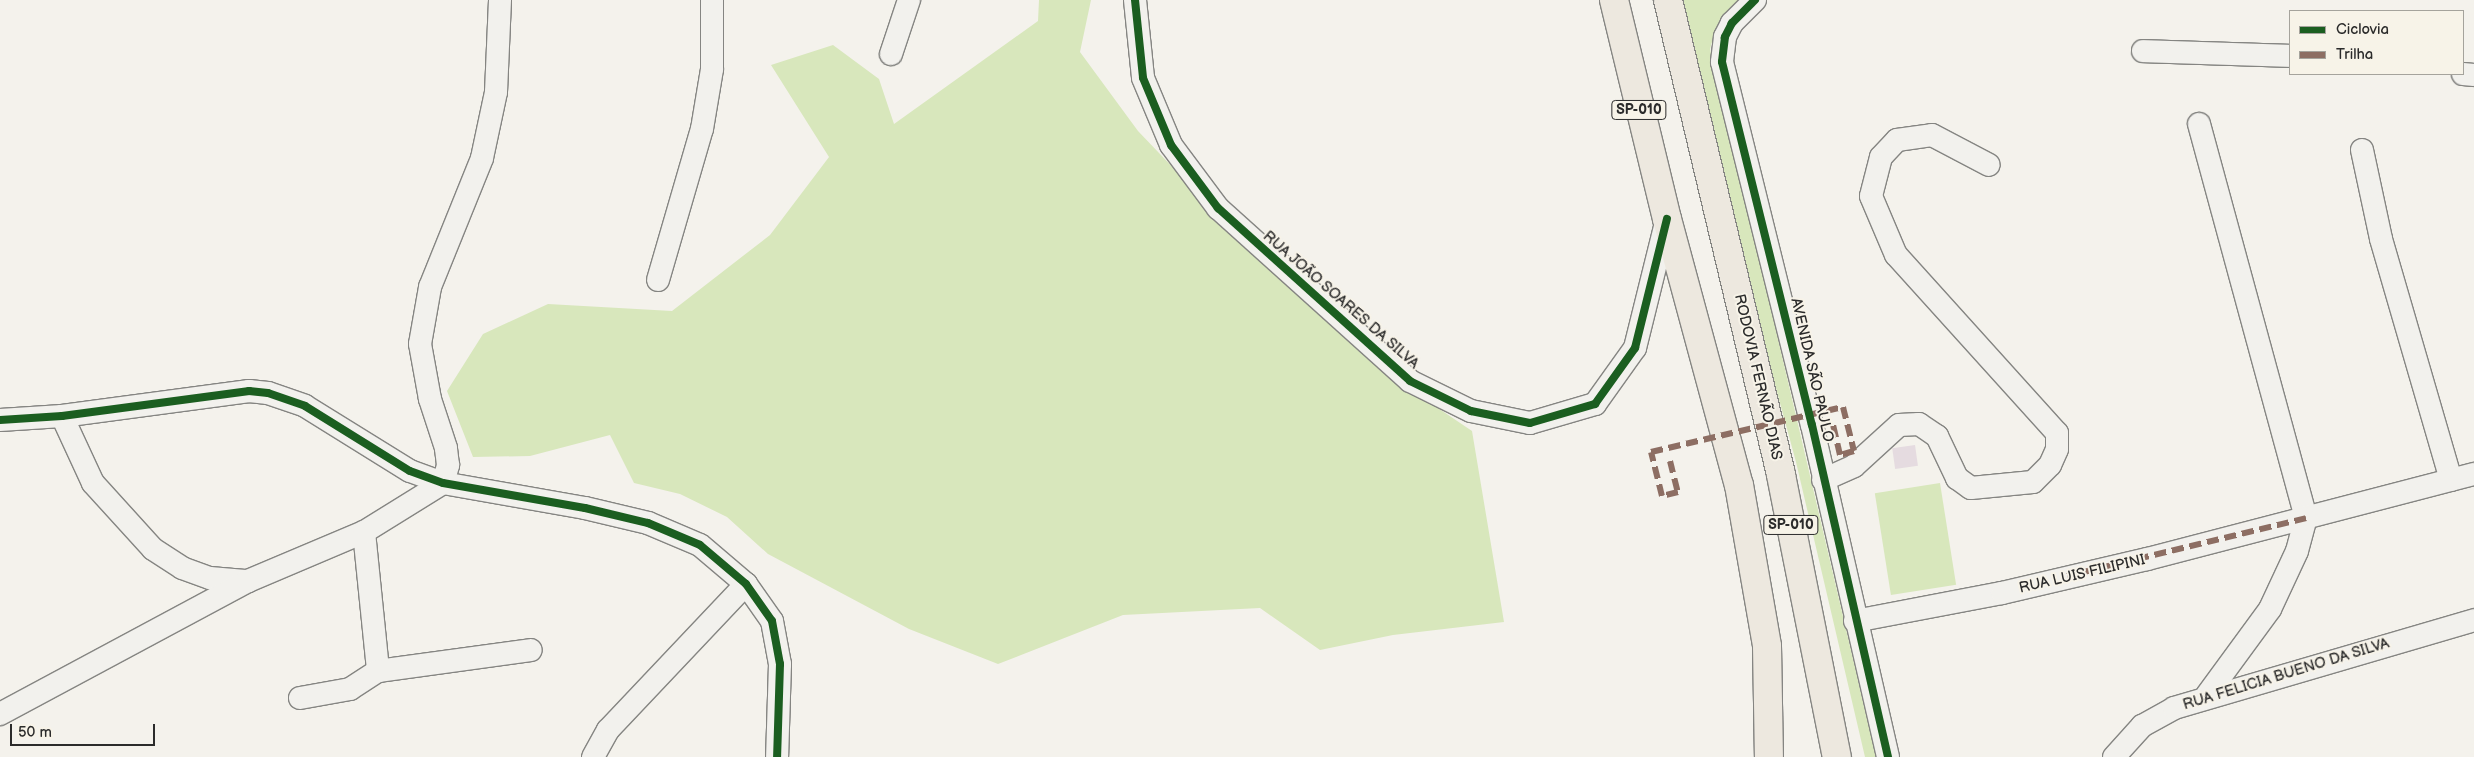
<!DOCTYPE html>
<meta charset="utf-8">
<style>
body{margin:0}
#map{position:relative;width:2474px;height:757px;overflow:hidden;background:#f4f2ec;font-family:"Balsamiq Sans",sans-serif}
div>[style]{position:absolute}
.green>*{inset:0;background:#d8e7bc;transform-origin:0 0}
.building>*{inset:0;background:#e5dbe0;transform-origin:0 0}
.roads{filter:drop-shadow(1px 0 #858582) drop-shadow(-1px 0 #858582) drop-shadow(0 1px #858582) drop-shadow(0 -1px #858582)}
.minor>*{height:22px;margin:-11px;padding:0 11px;transform-origin:11px;border-radius:11px;background:#f2f1ed}
.highway>*{height:28px;margin:-14px;padding:0 14px;transform-origin:14px;border-radius:14px;background:#ede8df}
.quiet>*{height:6px;margin-top:-3px;transform-origin:0;background:repeating-linear-gradient(90deg,#8d6e63 0 12px,transparent 0 18px)}
.cycleway>*{height:8px;margin:-4px;padding:0 4px;transform-origin:4px;border-radius:4px;background:#1b5e20}
span{translate:-50% -50%;white-space:nowrap;text-align:center;line-height:1.15;-webkit-text-stroke:4px #f7f3e8;paint-order:stroke}
.shield-label span{padding:1px 4px;background:#f7f3e8;border:1px solid;border-radius:4px;-webkit-text-stroke-width:0}
.shield-label{font-size:14px;color:#2b2b2b;font-weight:700}
.street-label{font-size:15px;color:#2b2b2b}
.legend{position:absolute;left:2289px;top:10px;width:175px;height:65px;box-sizing:border-box;background:#f7f3e8;border:1px solid #a5a39c;margin:0;padding:6px 9px;list-style:none;font-size:15px;color:#2b2b2b}
.legend li{display:flex;align-items:center;gap:10px;height:25px}
.legend b{width:25px;border:1px solid #a5a39c}
.scale{position:absolute;left:10px;top:724px;width:145px;height:22px;box-sizing:border-box;border:2px solid #2b2b2b;border-top:0;padding-left:6px;font-size:15px;line-height:18px;white-space:nowrap;color:#2b2b2b;-webkit-text-stroke:4px #f7f3e8;paint-order:stroke}
</style>
<div id="map">
<div class="green">
<div style="clip-path:polygon(1039px 0,1091px 0,1080px 52px,1138px 131px,1266px 265px,1377px 367px,1472px 431px,1504px 622px,1393px 635px,1320px 650px,1260px 608px,1123px 615px,998px 664px,909px 629px,768px 554px,727px 517px,680px 494px,634px 483px,610px 435px,530px 456px,473px 457px,447px 391px,483px 334px,548px 304px,672px 311px,770px 235px,829px 157px,771px 65px,833px 45px,879px 79px,894px 124px,1038px 21px)"></div>
<div style="clip-path:polygon(1681px 0,1738px 0,1716px 28px,1710px 49px,1876px 757px,1865px 757px,1796px 462px,1745px 274px)"></div>
<div style="left:1940px;top:483px;width:103px;height:66px;rotate:81deg"></div>
</div>
<div class="building">
<div style="left:1915px;top:445px;width:21px;height:23px;rotate:82deg"></div>
</div>
<div class="roads">
<div class="minor">
<div style="left:1135px;top:0;width:78px;rotate:84.1deg"></div>
<div style="left:1143px;top:78px;width:73px;rotate:67.3deg"></div>
<div style="left:1171px;top:145px;width:79px;rotate:53.3deg"></div>
<div style="left:1218px;top:208px;width:258px;rotate:42deg"></div>
<div style="left:1410px;top:381px;width:68px;rotate:26.2deg"></div>
<div style="left:1471px;top:411px;width:60px;rotate:11.5deg"></div>
<div style="left:1530px;top:423px;width:68px;rotate:-16.3deg"></div>
<div style="left:1595px;top:404px;width:69px;rotate:-54.5deg"></div>
<div style="left:1635px;top:348px;width:133px;rotate:-76.1deg"></div>
<div style="left:1755px;top:0;width:33px;rotate:135deg"></div>
<div style="left:1732px;top:23px;width:16px;rotate:117deg"></div>
<div style="left:1725px;top:37px;width:25px;rotate:97deg"></div>
<div style="left:1722px;top:62px;width:374px;rotate:76.1deg"></div>
<div style="left:1812px;top:425px;width:341px;rotate:77.1deg"></div>
<div style="left:2143px;top:51px;width:147px;rotate:1.9deg"></div>
<div style="left:891px;top:54px;width:57px;rotate:-71.6deg"></div>
<div style="left:2463px;top:74px;width:11px;rotate:5deg"></div>
<div style="left:2199px;top:124px;width:408px;rotate:74.8deg"></div>
<div style="left:2362px;top:150px;width:91px;rotate:77.9deg"></div>
<div style="left:2381px;top:239px;width:251px;rotate:73.8deg"></div>
<div style="left:658px;top:280px;width:157px;rotate:-73.8deg"></div>
<div style="left:702px;top:129px;width:61px;rotate:-80.5deg"></div>
<div style="left:712px;top:69px;width:69px;rotate:-90deg"></div>
<div style="left:62px;top:416px;width:74px;rotate:65.2deg"></div>
<div style="left:93px;top:483px;width:89px;rotate:47.7deg"></div>
<div style="left:153px;top:549px;width:35px;rotate:33deg"></div>
<div style="left:182px;top:568px;width:30px;rotate:20deg"></div>
<div style="left:210px;top:578px;width:38px;rotate:5deg"></div>
<div style="left:0;top:420px;width:62px;rotate:-3.7deg"></div>
<div style="left:62px;top:416px;width:189px;rotate:-7.6deg"></div>
<div style="left:249px;top:391px;width:19px;rotate:6deg"></div>
<div style="left:268px;top:393px;width:39px;rotate:19deg"></div>
<div style="left:305px;top:406px;width:123px;rotate:31.8deg"></div>
<div style="left:410px;top:471px;width:35px;rotate:20deg"></div>
<div style="left:443px;top:483px;width:144px;rotate:10deg"></div>
<div style="left:585px;top:508px;width:65px;rotate:13.4deg"></div>
<div style="left:648px;top:523px;width:56px;rotate:22.9deg"></div>
<div style="left:700px;top:545px;width:60px;rotate:40.3deg"></div>
<div style="left:746px;top:584px;width:45px;rotate:54.9deg"></div>
<div style="left:772px;top:621px;width:44px;rotate:79.5deg"></div>
<div style="left:780px;top:664px;width:93px;rotate:91.8deg"></div>
<div style="left:1823px;top:480px;width:34px;rotate:-24deg"></div>
<div style="left:1854px;top:466px;width:61px;rotate:-42.3deg"></div>
<div style="left:1899px;top:425px;width:20px;rotate:-3deg"></div>
<div style="left:1919px;top:424px;width:22px;rotate:34deg"></div>
<div style="left:1937px;top:436px;width:47px;rotate:64.5deg"></div>
<div style="left:1957px;top:478px;width:17px;rotate:36deg"></div>
<div style="left:1971px;top:488px;width:62px;rotate:-5.5deg"></div>
<div style="left:2033px;top:482px;width:24px;rotate:-45deg"></div>
<div style="left:2050px;top:465px;width:17px;rotate:-66deg"></div>
<div style="left:2057px;top:449px;width:16px;rotate:-90deg"></div>
<div style="left:2057px;top:433px;width:240px;rotate:-132.1deg"></div>
<div style="left:1896px;top:255px;width:64px;rotate:-113deg"></div>
<div style="left:1871px;top:196px;width:40px;rotate:-75.6deg"></div>
<div style="left:1881px;top:157px;width:23px;rotate:-47deg"></div>
<div style="left:1897px;top:140px;width:35px;rotate:-8deg"></div>
<div style="left:1932px;top:135px;width:64px;rotate:27.8deg"></div>
<div style="left:443px;top:483px;width:19px;rotate:-74deg"></div>
<div style="left:448px;top:465px;width:17px;rotate:-97deg"></div>
<div style="left:446px;top:448px;width:52px;rotate:-108.1deg"></div>
<div style="left:430px;top:399px;width:56px;rotate:-100.3deg"></div>
<div style="left:420px;top:344px;width:58px;rotate:-80deg"></div>
<div style="left:430px;top:287px;width:139px;rotate:-68deg"></div>
<div style="left:482px;top:158px;width:67px;rotate:-78deg"></div>
<div style="left:496px;top:92px;width:92px;rotate:-87.5deg"></div>
<div style="left:364px;top:532px;width:140px;rotate:84.2deg"></div>
<div style="left:378px;top:671px;width:154px;rotate:-7.8deg"></div>
<div style="left:1855px;top:621px;width:150px;rotate:-10.8deg"></div>
<div style="left:2002px;top:593px;width:149px;rotate:-13.2deg"></div>
<div style="left:2147px;top:559px;width:338px;rotate:-14.6deg"></div>
<div style="left:2207px;top:695px;width:107px;rotate:-53.8deg"></div>
<div style="left:2270px;top:609px;width:64px;rotate:-65deg"></div>
<div style="left:2297px;top:551px;width:34px;rotate:-75deg"></div>
<div style="left:300px;top:698px;width:51px;rotate:-10.2deg"></div>
<div style="left:350px;top:689px;width:33px;rotate:-33deg"></div>
<div style="left:0;top:714px;width:281px;rotate:-28.2deg"></div>
<div style="left:248px;top:581px;width:126px;rotate:-22.9deg"></div>
<div style="left:364px;top:532px;width:93px;rotate:-31.8deg"></div>
<div style="left:593px;top:757px;width:31px;rotate:-61deg"></div>
<div style="left:608px;top:730px;width:201px;rotate:-46.6deg"></div>
<div style="left:2114px;top:757px;width:42px;rotate:-47.9deg"></div>
<div style="left:2142px;top:726px;width:37px;rotate:-29deg"></div>
<div style="left:2174px;top:708px;width:313px;rotate:-16.3deg"></div>
</div>
<div class="highway">
<div style="left:1614px;top:0;width:225px;rotate:76.4deg"></div>
<div style="left:1667px;top:219px;width:276px;rotate:74.9deg"></div>
<div style="left:1739px;top:485px;width:163px;rotate:80.1deg"></div>
<div style="left:1767px;top:646px;width:111px;rotate:89deg"></div>
<div style="left:1668px;top:0;width:488px;rotate:76.6deg"></div>
<div style="left:1781px;top:475px;width:288px;rotate:78.8deg"></div>
</div>
</div>
<div class="quiet">
<div style="left:1670px;top:461px;width:32px;rotate:76deg"></div>
<div style="left:1678px;top:492px;width:16px;rotate:166deg"></div>
<div style="left:1662px;top:496px;width:45px;rotate:-104deg"></div>
<div style="left:1651px;top:452px;width:197px;rotate:-13.2deg"></div>
<div style="left:1843px;top:407px;width:45px;rotate:76deg"></div>
<div style="left:1854px;top:451px;width:15px;rotate:164deg"></div>
<div style="left:1840px;top:455px;width:35px;rotate:-103deg"></div>
<div style="left:2067px;top:576px;width:246px;rotate:-13.6deg"></div>
</div>
<div class="cycleway">
<div style="left:1135px;top:0;width:78px;rotate:84.1deg"></div>
<div style="left:1143px;top:78px;width:73px;rotate:67.3deg"></div>
<div style="left:1171px;top:145px;width:79px;rotate:53.3deg"></div>
<div style="left:1218px;top:208px;width:258px;rotate:42deg"></div>
<div style="left:1410px;top:381px;width:68px;rotate:26.2deg"></div>
<div style="left:1471px;top:411px;width:60px;rotate:11.5deg"></div>
<div style="left:1530px;top:423px;width:68px;rotate:-16.3deg"></div>
<div style="left:1595px;top:404px;width:69px;rotate:-54.5deg"></div>
<div style="left:1635px;top:348px;width:133px;rotate:-76.1deg"></div>
<div style="left:1755px;top:0;width:33px;rotate:135deg"></div>
<div style="left:1732px;top:23px;width:16px;rotate:117deg"></div>
<div style="left:1725px;top:37px;width:25px;rotate:97deg"></div>
<div style="left:1722px;top:62px;width:374px;rotate:76.1deg"></div>
<div style="left:1812px;top:425px;width:341px;rotate:77.1deg"></div>
<div style="left:0;top:420px;width:62px;rotate:-3.7deg"></div>
<div style="left:62px;top:416px;width:189px;rotate:-7.6deg"></div>
<div style="left:249px;top:391px;width:19px;rotate:6deg"></div>
<div style="left:268px;top:393px;width:39px;rotate:19deg"></div>
<div style="left:305px;top:406px;width:123px;rotate:31.8deg"></div>
<div style="left:410px;top:471px;width:35px;rotate:20deg"></div>
<div style="left:443px;top:483px;width:144px;rotate:10deg"></div>
<div style="left:585px;top:508px;width:65px;rotate:13.4deg"></div>
<div style="left:648px;top:523px;width:56px;rotate:22.9deg"></div>
<div style="left:700px;top:545px;width:60px;rotate:40.3deg"></div>
<div style="left:746px;top:584px;width:45px;rotate:54.9deg"></div>
<div style="left:772px;top:621px;width:44px;rotate:79.5deg"></div>
<div style="left:780px;top:664px;width:93px;rotate:91.8deg"></div>
</div>
<div class="shield-label">
<span style="left:1639px;top:110px">SP-010</span>
<span style="left:1791px;top:525px">SP-010</span>
</div>
<div class="street-label">
<span style="left:1341px;top:300px;rotate:41deg">RUA JOÃO SOARES DA SILVA</span>
<span style="left:1812px;top:370px;rotate:77deg">AVENIDA SÃO PAULO</span>
<span style="left:1758px;top:377px;rotate:77deg">RODOVIA FERNÃO DIAS</span>
<span style="left:2082px;top:574px;rotate:-13deg">RUA LUIS FILIPINI</span>
<span style="left:2286px;top:674px;rotate:-17deg">RUA FELICIA BUENO DA SILVA</span>
</div>
<ul class="legend">
<li><b style="height:6px;background:#1b5e20"></b>Ciclovia</li>
<li><b style="height:6px;background:#8d6e63"></b>Trilha</li>
</ul>
<div class="scale">50 m</div>
</div>
